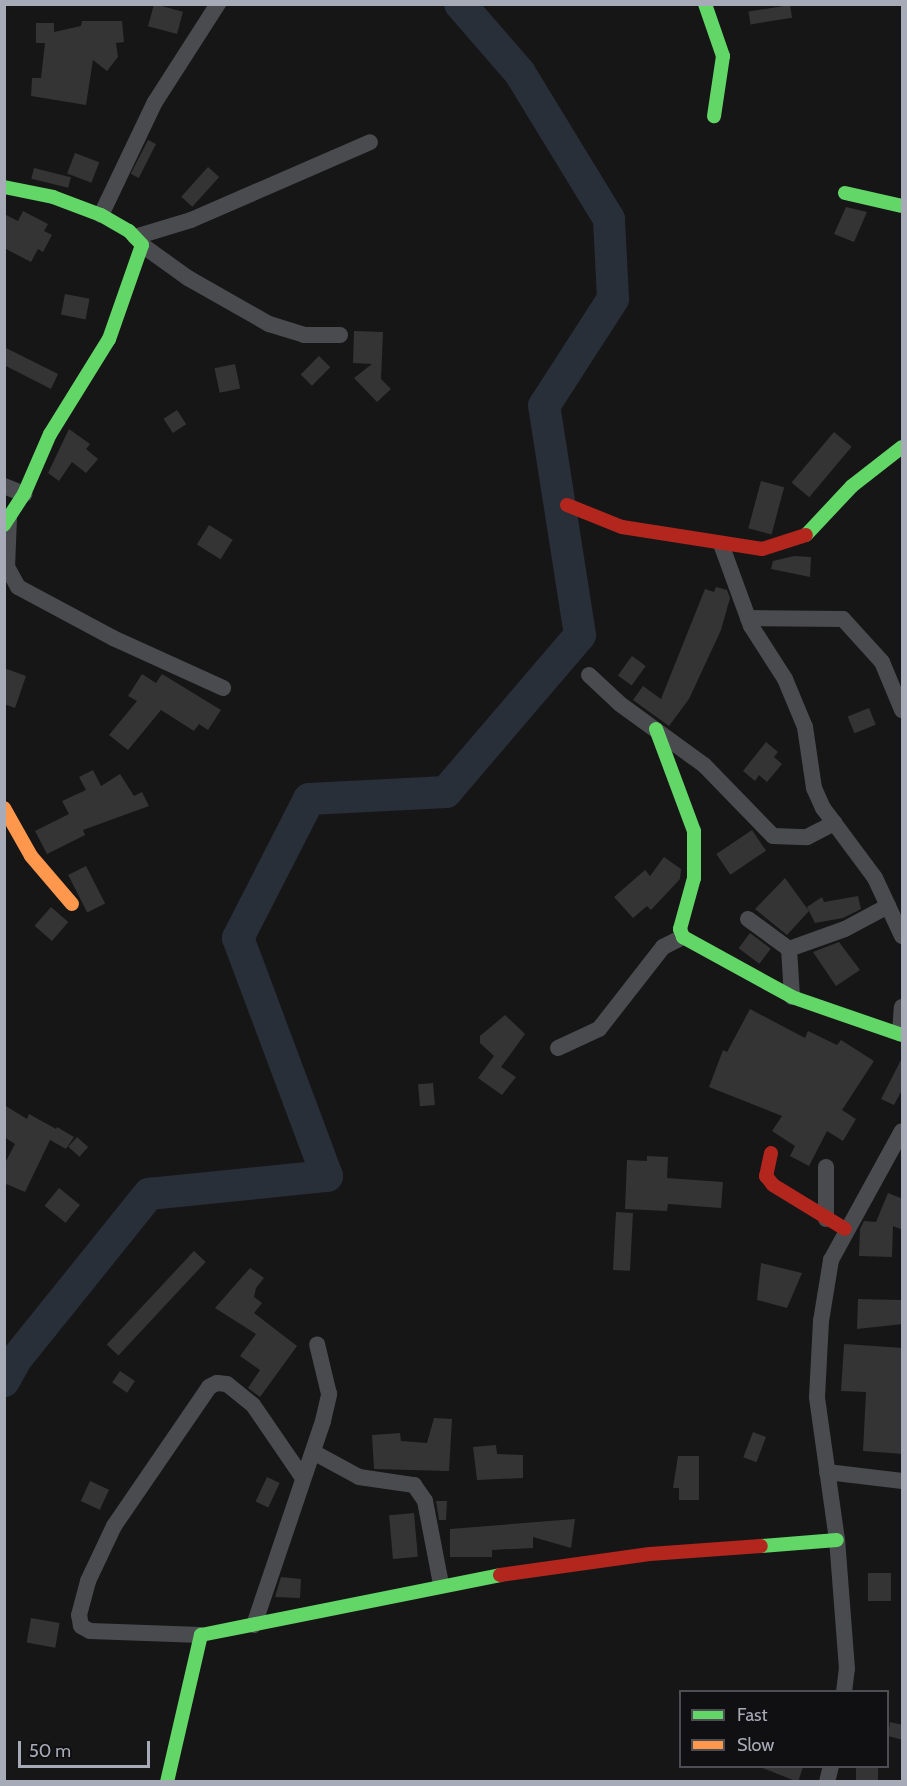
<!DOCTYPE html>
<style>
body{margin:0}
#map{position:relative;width:907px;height:1786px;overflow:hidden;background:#161616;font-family:Cabin,sans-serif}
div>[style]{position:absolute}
.river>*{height:32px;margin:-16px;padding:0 16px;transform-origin:16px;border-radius:16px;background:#292f38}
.building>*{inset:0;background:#343435;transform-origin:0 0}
.street>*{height:16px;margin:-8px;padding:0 8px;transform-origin:8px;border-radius:8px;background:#4a4b4f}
.fast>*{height:14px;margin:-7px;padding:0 7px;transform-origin:7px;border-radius:7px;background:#63d668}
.slow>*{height:14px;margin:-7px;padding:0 7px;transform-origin:7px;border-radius:7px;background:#ff974d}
.jam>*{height:14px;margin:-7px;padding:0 7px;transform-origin:7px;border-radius:7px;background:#b3261e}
span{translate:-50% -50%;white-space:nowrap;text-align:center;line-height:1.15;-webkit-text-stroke:4.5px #101012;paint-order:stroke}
.frame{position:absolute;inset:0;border:6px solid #a7aab7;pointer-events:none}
.legend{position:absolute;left:679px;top:1690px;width:210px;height:78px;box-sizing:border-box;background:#101012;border:2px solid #4c4e54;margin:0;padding:8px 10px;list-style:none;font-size:18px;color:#a7aab7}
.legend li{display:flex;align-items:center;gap:12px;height:30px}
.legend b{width:30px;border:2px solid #4c4e54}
.scale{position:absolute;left:18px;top:1741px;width:132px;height:27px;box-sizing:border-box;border:3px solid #a7aab7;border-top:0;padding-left:8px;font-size:18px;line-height:21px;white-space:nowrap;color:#a7aab7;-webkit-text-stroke:4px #101012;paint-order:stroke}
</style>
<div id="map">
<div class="river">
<div style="left:4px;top:1381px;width:26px;rotate:-61deg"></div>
<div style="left:17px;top:1358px;width:211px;rotate:-51.2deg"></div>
<div style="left:149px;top:1194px;width:179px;rotate:-5.8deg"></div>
<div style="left:327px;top:1176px;width:254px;rotate:-110.5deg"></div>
<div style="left:238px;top:938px;width:156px;rotate:-62.9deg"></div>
<div style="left:309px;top:799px;width:137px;rotate:-2.9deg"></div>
<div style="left:446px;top:792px;width:206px;rotate:-49.5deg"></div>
<div style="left:580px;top:635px;width:232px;rotate:-98.9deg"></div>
<div style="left:544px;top:406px;width:127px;rotate:-57.2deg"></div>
<div style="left:613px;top:299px;width:80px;rotate:-92.9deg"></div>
<div style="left:609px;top:219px;width:171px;rotate:-121.4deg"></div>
<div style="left:520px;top:73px;width:91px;rotate:-131deg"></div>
</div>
<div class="building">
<div style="left:154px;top:4px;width:30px;height:23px;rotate:15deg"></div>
<div style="left:790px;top:5px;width:13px;height:42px;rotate:81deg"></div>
<div style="clip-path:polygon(82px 21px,122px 21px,124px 42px,116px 43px,118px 57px,107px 71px,93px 60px,86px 105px,31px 96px,32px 78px,41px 78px,45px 43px,36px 43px,36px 23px,54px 23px,54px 32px,81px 26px)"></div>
<div style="left:148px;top:140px;width:9px;height:38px;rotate:27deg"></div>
<div style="left:75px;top:153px;width:26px;height:22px;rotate:21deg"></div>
<div style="left:208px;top:167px;width:15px;height:40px;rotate:42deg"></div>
<div style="left:34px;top:168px;width:38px;height:11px;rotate:14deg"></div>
<div style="clip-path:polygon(846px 207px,867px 212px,854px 242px,834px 234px)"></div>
<div style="clip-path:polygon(23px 211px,48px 224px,44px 231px,52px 235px,43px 252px,38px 249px,31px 262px,4px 248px,4px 214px,18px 221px)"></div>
<div style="left:65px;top:294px;width:25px;height:21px;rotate:11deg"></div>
<div style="clip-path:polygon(354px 331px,383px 332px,381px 379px,391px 389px,377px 402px,354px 378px,372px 364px,353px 363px)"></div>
<div style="clip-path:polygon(4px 347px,58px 374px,51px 389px,4px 365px)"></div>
<div style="left:319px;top:356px;width:16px;height:26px;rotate:45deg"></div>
<div style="left:235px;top:364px;width:25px;height:21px;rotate:78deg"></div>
<div style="left:177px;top:410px;width:17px;height:16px;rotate:57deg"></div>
<div style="clip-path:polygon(69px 429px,90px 444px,86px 449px,98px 459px,86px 473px,72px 462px,59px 481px,48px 473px)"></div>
<div style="left:834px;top:432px;width:23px;height:66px;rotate:40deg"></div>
<div style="left:761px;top:481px;width:24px;height:49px;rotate:15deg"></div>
<div style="left:209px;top:525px;width:28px;height:23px;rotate:32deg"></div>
<div style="clip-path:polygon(794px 556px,811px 557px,810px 577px,771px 569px,773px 561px)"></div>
<div style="clip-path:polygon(716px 587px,727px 590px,730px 598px,721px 630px,689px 699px,669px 726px,633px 700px,643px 686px,661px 699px,705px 589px,714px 592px)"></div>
<div style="left:632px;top:656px;width:17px;height:24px;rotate:36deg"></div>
<div style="clip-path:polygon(4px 668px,26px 676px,15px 708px,4px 704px)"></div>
<div style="clip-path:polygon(142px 674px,156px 683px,162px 674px,221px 710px,208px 730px,199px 724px,194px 731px,161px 710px,128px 750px,109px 735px,137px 701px,128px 696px)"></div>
<div style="left:869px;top:708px;width:18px;height:23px;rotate:68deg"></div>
<div style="clip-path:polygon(766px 742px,778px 752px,774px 757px,782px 764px,767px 782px,759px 775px,755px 781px,743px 771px)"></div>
<div style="clip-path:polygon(93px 770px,101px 786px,120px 774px,134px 796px,142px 792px,149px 806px,83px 830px,85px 835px,47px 854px,35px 831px,69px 814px,62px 801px,86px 790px,79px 777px)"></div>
<div style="left:752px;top:830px;width:25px;height:43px;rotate:56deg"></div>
<div style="clip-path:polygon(664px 857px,681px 869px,680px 879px,651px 910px,647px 906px,633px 918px,614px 897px,645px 870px,650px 876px)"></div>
<div style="left:86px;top:866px;width:42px;height:20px;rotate:63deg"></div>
<div style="clip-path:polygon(785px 878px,809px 911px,787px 935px,755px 909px)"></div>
<div style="clip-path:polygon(858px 896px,861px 909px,843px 918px,815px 923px,807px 907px,822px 897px,824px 902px)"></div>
<div style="left:51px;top:907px;width:23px;height:25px;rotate:41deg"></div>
<div style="left:750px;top:933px;width:26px;height:19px;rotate:37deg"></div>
<div style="clip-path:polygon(839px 942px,860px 970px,836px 986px,813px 952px)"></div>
<div style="clip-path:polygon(750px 1009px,805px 1038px,808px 1031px,837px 1045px,841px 1040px,874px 1061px,842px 1110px,856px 1119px,843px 1141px,827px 1131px,809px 1166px,790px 1156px,795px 1146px,772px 1131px,782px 1116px,709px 1087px,723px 1050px,727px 1052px)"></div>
<div style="clip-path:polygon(505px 1015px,525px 1034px,501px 1067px,516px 1077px,502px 1095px,478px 1078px,494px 1056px,480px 1043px,480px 1036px)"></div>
<div style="clip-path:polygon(903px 1056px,903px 1088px,894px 1105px,881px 1099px)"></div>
<div style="left:433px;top:1083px;width:22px;height:15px;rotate:85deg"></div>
<div style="clip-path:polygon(4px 1105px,27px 1119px,29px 1114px,56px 1129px,54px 1133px,57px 1127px,74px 1137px,66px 1149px,50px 1140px,25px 1192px,4px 1183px,4px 1165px,15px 1144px,4px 1137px)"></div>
<div style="left:77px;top:1137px;width:15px;height:13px;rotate:42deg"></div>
<div style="clip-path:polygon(647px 1156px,668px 1157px,667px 1178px,723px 1182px,721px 1208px,668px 1204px,667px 1211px,625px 1209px,627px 1160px,647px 1161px)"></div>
<div style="left:59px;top:1188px;width:27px;height:23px;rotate:39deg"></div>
<div style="clip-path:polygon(888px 1193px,903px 1199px,903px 1230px,893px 1226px,892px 1257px,859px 1256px,860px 1229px,864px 1221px,876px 1222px)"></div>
<div style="left:616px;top:1212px;width:17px;height:58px;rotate:3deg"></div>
<div style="left:194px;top:1251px;width:16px;height:128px;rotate:43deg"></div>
<div style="clip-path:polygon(761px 1263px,802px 1273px,787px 1308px,757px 1300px)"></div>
<div style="clip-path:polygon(250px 1268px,264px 1278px,256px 1288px,254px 1297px,262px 1303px,254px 1313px,297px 1346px,260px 1397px,248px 1388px,260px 1370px,240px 1356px,256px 1334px,215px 1308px)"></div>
<div style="clip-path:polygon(858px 1299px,901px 1300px,903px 1324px,857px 1329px)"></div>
<div style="clip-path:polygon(844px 1344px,903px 1348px,903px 1454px,863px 1451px,866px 1392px,841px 1391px)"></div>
<div style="left:120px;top:1371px;width:18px;height:14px;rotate:34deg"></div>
<div style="clip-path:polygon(434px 1418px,452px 1419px,449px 1471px,374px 1469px,372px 1435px,400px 1433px,401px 1441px,427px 1443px)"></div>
<div style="left:753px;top:1432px;width:14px;height:27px;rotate:21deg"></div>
<div style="clip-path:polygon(496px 1445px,497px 1454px,523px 1455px,523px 1478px,477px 1480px,473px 1447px)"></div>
<div style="clip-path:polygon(678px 1456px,699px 1456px,699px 1500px,679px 1500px,679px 1488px,673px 1488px)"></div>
<div style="left:267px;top:1477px;width:14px;height:27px;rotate:25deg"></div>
<div style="left:90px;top:1481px;width:21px;height:22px;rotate:25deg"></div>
<div style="clip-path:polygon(436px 1501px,447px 1501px,446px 1520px,439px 1520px)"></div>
<div style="left:414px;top:1513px;width:44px;height:25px;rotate:85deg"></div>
<div style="clip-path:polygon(575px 1519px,571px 1548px,533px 1537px,533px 1548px,492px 1550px,492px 1557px,450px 1557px,450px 1529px)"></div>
<div style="left:868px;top:1573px;width:23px;height:28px"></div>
<div style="clip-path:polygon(281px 1577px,301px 1579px,300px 1598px,275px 1597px)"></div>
<div style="left:31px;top:1618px;width:29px;height:25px;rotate:10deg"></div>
<div style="clip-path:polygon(890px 1722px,903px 1725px,903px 1740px,888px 1736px)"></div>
<div style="clip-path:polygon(760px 1767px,803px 1767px,798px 1782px)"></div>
<div style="left:856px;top:1767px;width:22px;height:14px"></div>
</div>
<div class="street">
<div style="left:101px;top:215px;width:125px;rotate:-64.5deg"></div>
<div style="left:155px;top:102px;width:117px;rotate:-57.3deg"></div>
<div style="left:135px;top:237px;width:59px;rotate:-16.9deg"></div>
<div style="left:191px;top:220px;width:195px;rotate:-23.5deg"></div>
<div style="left:142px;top:245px;width:57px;rotate:35.7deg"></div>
<div style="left:188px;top:278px;width:93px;rotate:29.6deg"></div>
<div style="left:269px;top:324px;width:37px;rotate:17deg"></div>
<div style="left:304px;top:335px;width:36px"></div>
<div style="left:4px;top:486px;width:22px;rotate:22deg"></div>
<div style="left:9px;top:518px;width:49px;rotate:92.3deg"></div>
<div style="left:7px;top:567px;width:23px;rotate:61deg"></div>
<div style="left:18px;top:587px;width:108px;rotate:28.2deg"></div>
<div style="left:113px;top:638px;width:121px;rotate:24.4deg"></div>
<div style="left:721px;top:544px;width:87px;rotate:69.9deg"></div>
<div style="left:751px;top:626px;width:63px;rotate:57.3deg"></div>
<div style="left:785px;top:679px;width:52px;rotate:67.4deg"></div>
<div style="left:805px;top:727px;width:62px;rotate:81.6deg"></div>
<div style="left:814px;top:788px;width:22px;rotate:66deg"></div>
<div style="left:823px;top:808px;width:87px;rotate:53.4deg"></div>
<div style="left:875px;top:878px;width:64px;rotate:65deg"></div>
<div style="left:748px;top:618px;width:95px;rotate:0.6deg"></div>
<div style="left:843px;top:619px;width:58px;rotate:47.8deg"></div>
<div style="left:882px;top:662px;width:52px;rotate:67.4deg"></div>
<div style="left:589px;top:675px;width:42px;rotate:43.1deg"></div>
<div style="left:620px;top:704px;width:104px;rotate:36deg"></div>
<div style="left:704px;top:765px;width:99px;rotate:45.8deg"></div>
<div style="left:773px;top:836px;width:34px;rotate:2deg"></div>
<div style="left:807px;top:837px;width:31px;rotate:-27deg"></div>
<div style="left:748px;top:919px;width:51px;rotate:36.2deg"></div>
<div style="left:789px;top:949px;width:48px;rotate:86.4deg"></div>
<div style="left:789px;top:949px;width:59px;rotate:-19.7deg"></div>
<div style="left:845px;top:929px;width:49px;rotate:-28.1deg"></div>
<div style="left:900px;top:1033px;width:26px;rotate:-86deg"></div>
<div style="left:558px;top:1048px;width:45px;rotate:-24.9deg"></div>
<div style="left:599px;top:1029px;width:104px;rotate:-52deg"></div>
<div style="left:663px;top:947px;width:22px;rotate:-27deg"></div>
<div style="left:826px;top:1167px;width:52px;rotate:90deg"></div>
<div style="left:313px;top:1452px;width:52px;rotate:28.5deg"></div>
<div style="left:359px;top:1477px;width:56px;rotate:8.3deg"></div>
<div style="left:414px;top:1485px;width:19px;rotate:55deg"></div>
<div style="left:425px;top:1501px;width:85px;rotate:79.1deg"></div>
<div style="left:827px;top:1472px;width:76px;rotate:6.8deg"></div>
<div style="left:254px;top:1625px;width:215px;rotate:-71.3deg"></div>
<div style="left:323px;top:1421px;width:28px;rotate:-77deg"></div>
<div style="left:329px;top:1394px;width:51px;rotate:-103.5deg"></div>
<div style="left:201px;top:1635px;width:111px;rotate:-177.9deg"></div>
<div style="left:90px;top:1631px;width:10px;rotate:-151deg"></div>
<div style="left:81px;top:1626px;width:11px;rotate:-100deg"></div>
<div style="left:79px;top:1615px;width:35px;rotate:-75deg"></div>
<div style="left:88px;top:1581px;width:61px;rotate:-64.7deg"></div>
<div style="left:114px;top:1526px;width:168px;rotate:-55.6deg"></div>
<div style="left:209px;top:1387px;width:9px;rotate:-27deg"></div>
<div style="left:217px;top:1383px;width:10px;rotate:6deg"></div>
<div style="left:227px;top:1384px;width:33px;rotate:39deg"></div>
<div style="left:253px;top:1405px;width:88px;rotate:55.6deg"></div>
<div style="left:844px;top:1692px;width:23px;rotate:-83deg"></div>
<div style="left:847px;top:1669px;width:129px;rotate:-94.4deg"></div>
<div style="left:837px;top:1540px;width:144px;rotate:-98deg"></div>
<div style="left:817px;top:1397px;width:76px;rotate:-87deg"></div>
<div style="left:821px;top:1321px;width:62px;rotate:-80.7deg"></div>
<div style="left:831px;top:1260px;width:147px;rotate:-61.2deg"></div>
<div style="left:827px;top:1782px;width:16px;rotate:-76deg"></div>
</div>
<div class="fast">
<div style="left:705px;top:4px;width:55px;rotate:70.9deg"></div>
<div style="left:723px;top:56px;width:61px;rotate:98.5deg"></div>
<div style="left:4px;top:187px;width:50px;rotate:11.5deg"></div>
<div style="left:53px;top:197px;width:51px;rotate:20.6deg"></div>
<div style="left:101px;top:215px;width:32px;rotate:30deg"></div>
<div style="left:129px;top:231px;width:19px;rotate:47deg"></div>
<div style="left:142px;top:245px;width:100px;rotate:109.3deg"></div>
<div style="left:109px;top:339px;width:112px;rotate:121.8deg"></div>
<div style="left:50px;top:434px;width:65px;rotate:113.4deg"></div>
<div style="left:24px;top:494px;width:37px;rotate:123deg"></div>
<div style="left:845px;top:193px;width:58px;rotate:12.8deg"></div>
<div style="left:806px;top:535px;width:67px;rotate:-46.8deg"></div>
<div style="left:852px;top:486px;width:63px;rotate:-38deg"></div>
<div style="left:656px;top:729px;width:109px;rotate:69.6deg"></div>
<div style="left:694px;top:831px;width:47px;rotate:90deg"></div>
<div style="left:694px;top:878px;width:53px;rotate:105.4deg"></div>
<div style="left:680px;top:929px;width:9px;rotate:69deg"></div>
<div style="left:683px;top:937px;width:124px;rotate:28.8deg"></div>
<div style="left:792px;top:997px;width:116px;rotate:19.1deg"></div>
<div style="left:761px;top:1546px;width:76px;rotate:-4.5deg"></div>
<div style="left:167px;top:1782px;width:151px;rotate:-77deg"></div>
<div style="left:201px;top:1635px;width:305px;rotate:-11.3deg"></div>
</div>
<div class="slow">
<div style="left:4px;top:808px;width:55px;rotate:60.6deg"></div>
<div style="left:31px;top:856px;width:63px;rotate:49.5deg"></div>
</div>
<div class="jam">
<div style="left:567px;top:505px;width:59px;rotate:21.8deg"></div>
<div style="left:622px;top:527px;width:142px;rotate:8.9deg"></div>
<div style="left:762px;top:549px;width:46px;rotate:-17.7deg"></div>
<div style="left:771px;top:1153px;width:24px;rotate:102deg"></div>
<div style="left:766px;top:1176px;width:11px;rotate:52deg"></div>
<div style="left:773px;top:1185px;width:84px;rotate:31.4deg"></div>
<div style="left:500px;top:1575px;width:151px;rotate:-8deg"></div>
<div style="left:650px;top:1554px;width:111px;rotate:-4.1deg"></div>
</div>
<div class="frame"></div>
<ul class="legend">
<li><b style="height:8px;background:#63d668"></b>Fast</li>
<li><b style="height:8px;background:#ff974d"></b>Slow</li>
</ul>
<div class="scale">50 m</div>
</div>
